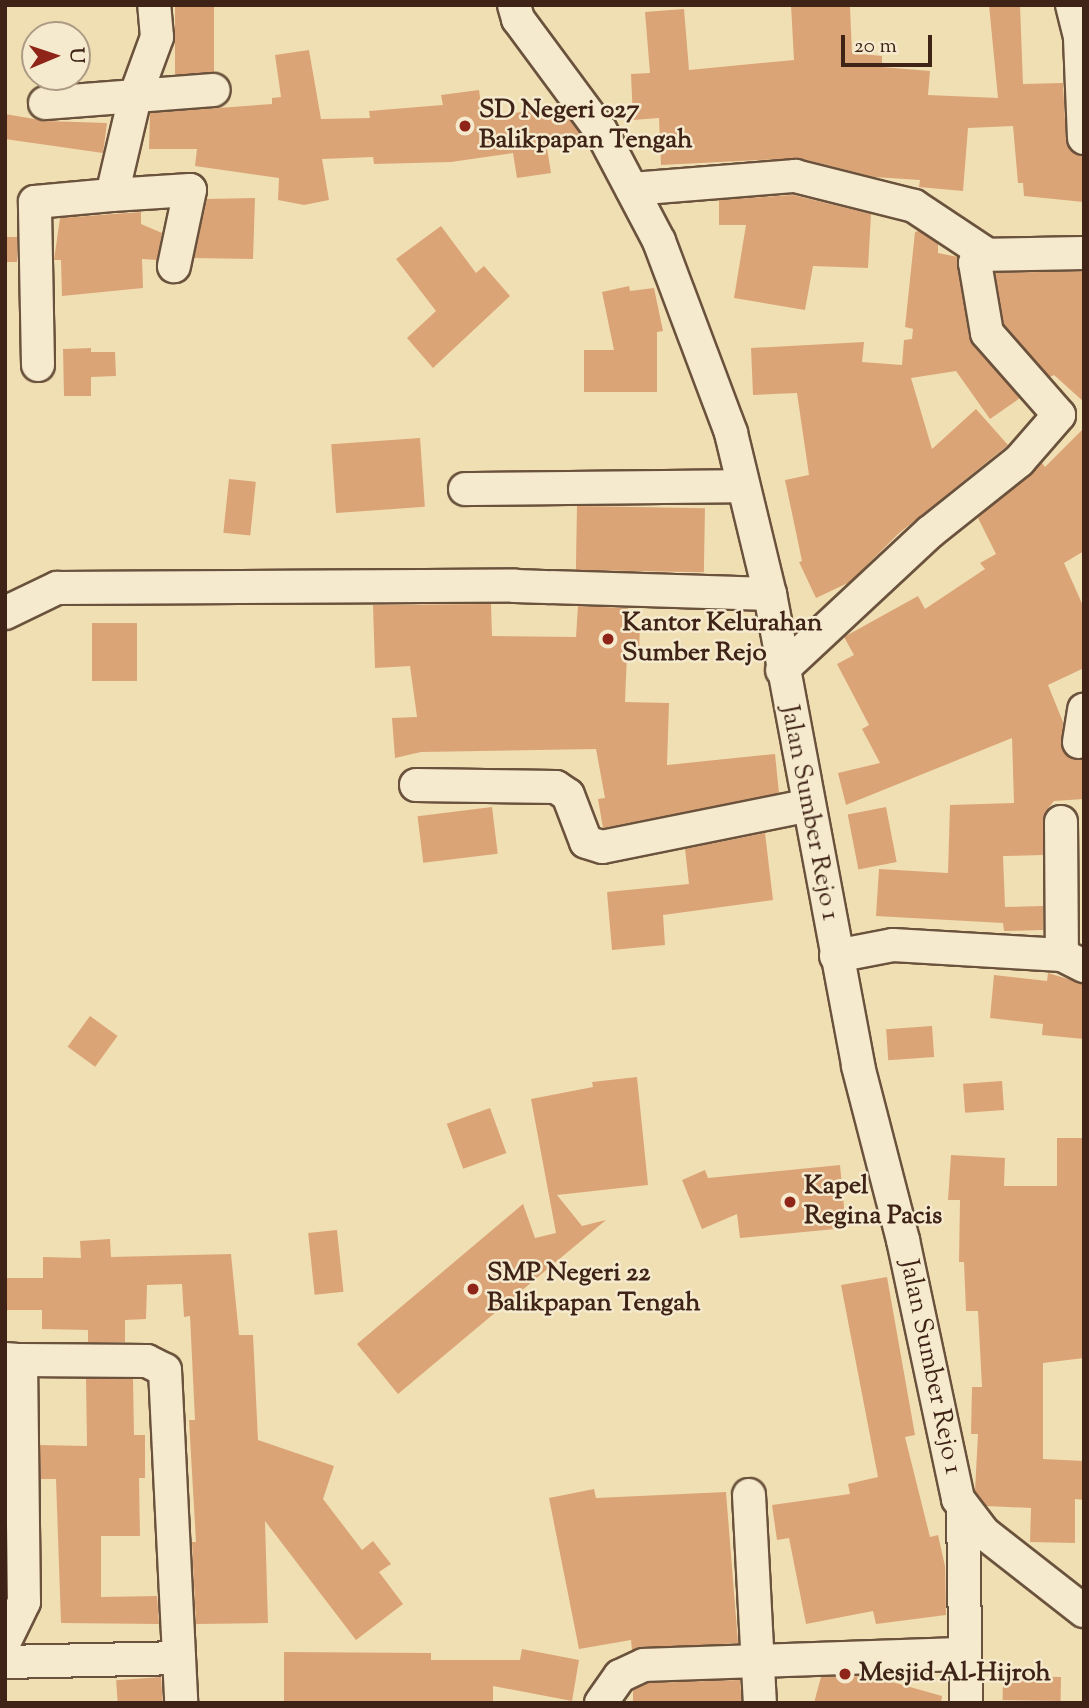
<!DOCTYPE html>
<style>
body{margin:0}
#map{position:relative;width:1089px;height:1708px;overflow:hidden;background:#f0dfb3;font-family:"Sorts Mill Goudy",serif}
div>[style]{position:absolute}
.building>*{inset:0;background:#dba477;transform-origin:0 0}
.roads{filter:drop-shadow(2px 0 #6b523d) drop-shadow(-2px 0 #6b523d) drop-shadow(0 2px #6b523d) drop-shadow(0 -2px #6b523d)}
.street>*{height:32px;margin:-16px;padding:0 16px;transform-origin:16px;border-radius:16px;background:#f5eace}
.dots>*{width:19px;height:19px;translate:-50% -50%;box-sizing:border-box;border:4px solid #f5eace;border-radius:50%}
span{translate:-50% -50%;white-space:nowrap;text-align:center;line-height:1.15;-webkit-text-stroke:5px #f5eace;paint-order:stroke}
.poi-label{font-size:26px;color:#3f2316;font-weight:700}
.left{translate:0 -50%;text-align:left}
.street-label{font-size:26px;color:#3f2316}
.frame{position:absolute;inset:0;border:7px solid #3f2316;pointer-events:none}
.north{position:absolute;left:21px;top:21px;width:70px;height:70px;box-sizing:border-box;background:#f5eace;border:2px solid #ac9a84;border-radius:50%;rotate:88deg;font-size:19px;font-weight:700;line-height:28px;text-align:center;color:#3f2316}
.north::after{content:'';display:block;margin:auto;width:24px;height:32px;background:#8f2418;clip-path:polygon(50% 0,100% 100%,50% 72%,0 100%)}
.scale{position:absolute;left:841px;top:35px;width:91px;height:32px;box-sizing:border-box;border:4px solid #3f2316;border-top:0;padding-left:9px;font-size:21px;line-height:24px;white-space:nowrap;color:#3f2316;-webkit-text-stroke:5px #f5eace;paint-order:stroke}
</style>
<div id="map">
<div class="building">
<div style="left:175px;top:5px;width:39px;height:69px"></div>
<div style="clip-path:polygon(791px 5px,850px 7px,852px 53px,882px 56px,882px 67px,930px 71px,928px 95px,998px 98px,989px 5px,1020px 5px,1023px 84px,1063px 83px,1066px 139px,1069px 148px,1083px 156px,1084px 202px,1024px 196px,1023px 183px,1018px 183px,1013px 126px,968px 128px,963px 191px,919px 187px,920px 180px,874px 177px,799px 158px,661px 165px,659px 118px,633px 120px,631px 74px,650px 73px,645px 12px,684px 9px,689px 70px,794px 60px)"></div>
<div style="clip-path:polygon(309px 50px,321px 119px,370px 118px,369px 111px,443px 105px,441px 95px,479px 90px,483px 118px,560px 106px,584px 139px,547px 148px,551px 173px,517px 178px,513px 153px,451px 162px,374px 164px,373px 157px,322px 159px,329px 200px,304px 205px,278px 200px,279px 178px,195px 166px,197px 149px,149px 149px,150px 113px,272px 104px,272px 98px,281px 97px,275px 55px)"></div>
<div style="clip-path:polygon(5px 114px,46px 121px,107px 123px,103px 153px,5px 139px)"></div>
<div style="clip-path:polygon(793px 195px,871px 214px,868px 268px,813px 266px,805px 310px,734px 298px,746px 225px,719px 225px,719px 200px)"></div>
<div style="clip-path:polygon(255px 198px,253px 259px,194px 258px,207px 199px)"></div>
<div style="clip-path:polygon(141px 212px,141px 224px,162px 233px,157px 260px,142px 259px,143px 288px,62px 296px,61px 260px,54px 260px,60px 218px)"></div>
<div style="clip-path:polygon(441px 226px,476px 273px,484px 266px,510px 296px,433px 368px,407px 338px,436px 311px,396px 259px)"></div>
<div style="clip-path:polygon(919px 231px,938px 244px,938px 253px,958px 257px,969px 337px,1020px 398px,990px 419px,956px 371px,911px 378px,932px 449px,976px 409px,1008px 445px,898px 534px,850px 582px,816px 598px,799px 562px,802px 561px,785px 480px,809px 475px,797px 393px,753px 395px,751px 348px,864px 342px,862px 362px,902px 365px,904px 340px,912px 339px,913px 329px,905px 327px,915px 232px)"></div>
<div style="left:5px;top:237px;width:12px;height:25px"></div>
<div style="clip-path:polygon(1084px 271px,1084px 402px,1054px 375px,1050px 377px,1004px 325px,995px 273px)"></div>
<div style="clip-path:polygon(629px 286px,630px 291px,654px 288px,663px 331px,657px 332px,657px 392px,584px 392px,584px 350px,614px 350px,602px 292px)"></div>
<div style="clip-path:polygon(91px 348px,91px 352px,115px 352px,116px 376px,91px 377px,91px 396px,64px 396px,63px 349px)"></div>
<div style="clip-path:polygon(1084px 428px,1084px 551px,1064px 563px,1084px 608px,1084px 668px,1048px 685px,1063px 722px,1062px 749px,1068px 757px,1084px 759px,1084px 799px,1054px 801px,1045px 812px,1043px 855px,1003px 856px,1005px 907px,1043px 906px,1043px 930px,1004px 931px,1003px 923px,876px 916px,879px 869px,948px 873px,950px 805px,1014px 803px,1012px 738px,846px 805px,838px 773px,880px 763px,862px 729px,869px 725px,837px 664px,854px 655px,844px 637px,918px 596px,925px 609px,985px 569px,980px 563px,996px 554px,978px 518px,1042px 463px,1045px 467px)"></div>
<div style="left:420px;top:438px;width:69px;height:89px;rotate:86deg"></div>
<div style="left:229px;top:479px;width:27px;height:54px;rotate:6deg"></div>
<div style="left:577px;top:506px;width:128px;height:64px;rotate:1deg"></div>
<div style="clip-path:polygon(491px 604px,492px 636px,576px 637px,578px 606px,628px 608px,628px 625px,640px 626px,639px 653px,627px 653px,625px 702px,669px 703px,667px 765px,775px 754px,779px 793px,603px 828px,598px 799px,605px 798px,596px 749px,421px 752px,395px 758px,392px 718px,417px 717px,410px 666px,375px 668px,373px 605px)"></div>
<div style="left:92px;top:623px;width:45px;height:58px"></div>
<div style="left:492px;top:807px;width:47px;height:75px;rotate:83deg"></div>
<div style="left:886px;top:807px;width:56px;height:39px;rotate:79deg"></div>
<div style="clip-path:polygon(765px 833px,773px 900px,663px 915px,665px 945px,612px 950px,607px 892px,689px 884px,685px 849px)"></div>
<div style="clip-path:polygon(1048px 973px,1084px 984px,1084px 1039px,1042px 1035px,1043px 1024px,990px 1018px,994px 975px,1047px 981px)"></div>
<div style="left:90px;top:1016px;width:34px;height:38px;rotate:36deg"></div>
<div style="left:932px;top:1026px;width:31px;height:46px;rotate:86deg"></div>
<div style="clip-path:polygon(637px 1077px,648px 1185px,557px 1195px,582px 1226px,606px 1220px,398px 1394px,357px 1344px,523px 1204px,535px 1238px,556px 1233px,531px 1099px,593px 1087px,592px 1082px)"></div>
<div style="left:1002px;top:1081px;width:29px;height:39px;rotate:86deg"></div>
<div style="left:490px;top:1108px;width:48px;height:46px;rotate:70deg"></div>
<div style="clip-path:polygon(1057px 1138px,1084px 1138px,1084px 1358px,1043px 1363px,1043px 1459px,1084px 1461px,1084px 1500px,1075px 1499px,1075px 1543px,1030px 1542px,1031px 1508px,986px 1506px,975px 1491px,978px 1434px,971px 1434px,972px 1387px,982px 1387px,978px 1311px,966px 1311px,964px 1262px,959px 1262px,960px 1200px,948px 1200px,951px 1155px,1005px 1158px,1004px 1186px,1057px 1186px)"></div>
<div style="clip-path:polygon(840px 1165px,846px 1228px,740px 1238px,737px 1214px,702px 1229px,682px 1180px,705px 1170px,708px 1178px)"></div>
<div style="left:337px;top:1230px;width:62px;height:29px;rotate:84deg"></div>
<div style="clip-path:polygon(110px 1239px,111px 1257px,231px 1254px,239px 1335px,253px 1335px,258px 1440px,334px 1466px,323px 1499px,362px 1550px,373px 1541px,391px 1564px,379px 1572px,403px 1604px,356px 1640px,265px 1521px,268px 1623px,196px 1624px,192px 1542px,196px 1542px,189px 1420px,195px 1420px,190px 1316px,184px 1317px,182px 1284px,147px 1285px,146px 1319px,125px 1320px,125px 1342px,88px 1342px,88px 1330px,42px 1329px,42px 1310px,6px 1310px,6px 1278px,43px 1278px,43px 1257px,81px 1258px,80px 1241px)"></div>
<div style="clip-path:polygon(887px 1277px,915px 1435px,905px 1437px,930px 1537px,938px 1535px,945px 1566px,946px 1615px,876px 1624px,873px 1611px,806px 1624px,789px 1538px,777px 1540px,772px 1505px,850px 1494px,848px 1484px,878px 1477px,841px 1285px)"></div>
<div style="clip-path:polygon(86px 1379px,133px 1379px,134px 1435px,145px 1435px,145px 1478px,139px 1478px,140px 1536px,101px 1536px,101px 1597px,157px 1596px,159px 1624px,61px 1623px,56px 1479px,41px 1479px,40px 1445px,87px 1446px)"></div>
<div style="clip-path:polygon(594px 1489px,596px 1498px,726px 1492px,738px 1643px,632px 1650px,631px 1640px,579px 1649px,549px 1498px)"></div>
<div style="clip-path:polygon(522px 1649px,579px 1660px,572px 1701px,493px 1686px,493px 1703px,284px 1703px,284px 1652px,431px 1653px,431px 1660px,520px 1660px)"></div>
<div style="clip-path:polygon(871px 1676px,942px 1696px,941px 1703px,814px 1703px,821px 1677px)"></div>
<div style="left:1003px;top:1676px;width:58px;height:24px;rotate:1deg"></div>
<div style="left:161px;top:1677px;width:26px;height:45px;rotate:86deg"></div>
<div style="clip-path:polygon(740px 1680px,742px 1703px,633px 1703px,633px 1690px,648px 1683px)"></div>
</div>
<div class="roads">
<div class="street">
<div style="left:514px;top:5px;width:15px;rotate:74deg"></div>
<div style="left:518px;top:19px;width:139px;rotate:53.5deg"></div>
<div style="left:601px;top:131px;width:124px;rotate:62.2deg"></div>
<div style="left:659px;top:241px;width:205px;rotate:69.4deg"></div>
<div style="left:731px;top:433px;width:166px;rotate:76.4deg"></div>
<div style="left:770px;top:594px;width:480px;rotate:79.4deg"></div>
<div style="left:858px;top:1066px;width:180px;rotate:75.5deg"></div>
<div style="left:903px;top:1240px;width:265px;rotate:78deg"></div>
<div style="left:958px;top:1499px;width:43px;rotate:52.6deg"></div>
<div style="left:984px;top:1533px;width:127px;rotate:38deg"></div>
<div style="left:1072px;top:5px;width:34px;rotate:76deg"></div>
<div style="left:1080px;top:38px;width:100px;rotate:87.7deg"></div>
<div style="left:45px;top:103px;width:169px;rotate:-4.4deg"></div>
<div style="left:632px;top:189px;width:164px;rotate:-4.6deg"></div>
<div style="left:795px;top:176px;width:123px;rotate:14.1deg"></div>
<div style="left:914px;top:206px;width:85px;rotate:33.5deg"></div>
<div style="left:112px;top:195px;width:78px;rotate:-3.7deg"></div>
<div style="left:190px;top:190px;width:78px;rotate:101.9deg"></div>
<div style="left:38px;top:365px;width:163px;rotate:-91.1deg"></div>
<div style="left:35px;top:202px;width:77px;rotate:-5.2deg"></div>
<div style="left:112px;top:195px;width:101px;rotate:-76.8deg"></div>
<div style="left:135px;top:97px;width:64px;rotate:-69.9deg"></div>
<div style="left:157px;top:37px;width:32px;rotate:-95deg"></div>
<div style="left:465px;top:489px;width:278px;rotate:-0.6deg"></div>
<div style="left:5px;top:613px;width:58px;rotate:-25.7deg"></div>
<div style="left:57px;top:588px;width:458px;rotate:-0.3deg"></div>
<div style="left:515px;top:586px;width:255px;rotate:1.8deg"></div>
<div style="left:782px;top:670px;width:202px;rotate:-43deg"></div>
<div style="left:930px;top:532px;width:114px;rotate:-38.6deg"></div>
<div style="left:1019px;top:461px;width:61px;rotate:-49deg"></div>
<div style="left:1059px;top:415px;width:109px;rotate:-131.3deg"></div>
<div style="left:987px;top:333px;width:71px;rotate:-99.7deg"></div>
<div style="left:975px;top:263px;width:9px;rotate:-69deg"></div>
<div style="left:978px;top:255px;width:106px;rotate:-1.1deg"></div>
<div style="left:1079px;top:742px;width:33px;rotate:-81deg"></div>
<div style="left:416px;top:785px;width:140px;rotate:0.8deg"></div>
<div style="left:556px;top:787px;width:14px;rotate:34deg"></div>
<div style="left:568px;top:795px;width:50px;rotate:69deg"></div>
<div style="left:586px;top:842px;width:17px;rotate:17deg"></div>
<div style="left:602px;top:847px;width:208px;rotate:-11.4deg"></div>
<div style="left:1061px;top:822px;width:133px;rotate:89.6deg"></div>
<div style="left:836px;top:956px;width:58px;rotate:-10.9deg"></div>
<div style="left:893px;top:945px;width:169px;rotate:3.4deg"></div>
<div style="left:1062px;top:955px;width:25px;rotate:27deg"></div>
<div style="left:5px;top:1359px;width:16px;rotate:4deg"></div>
<div style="left:21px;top:1360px;width:242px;rotate:89.3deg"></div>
<div style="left:24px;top:1602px;width:43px;rotate:116deg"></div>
<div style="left:21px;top:1360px;width:126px;rotate:0.5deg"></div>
<div style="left:147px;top:1361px;width:20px;rotate:27deg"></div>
<div style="left:165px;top:1370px;width:333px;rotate:87.2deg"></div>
<div style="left:749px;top:1495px;width:208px;rotate:87deg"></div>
<div style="left:963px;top:1510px;width:193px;rotate:89.1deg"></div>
<div style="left:5px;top:1662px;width:174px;rotate:-1.3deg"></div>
<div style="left:601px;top:1703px;width:33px;rotate:-55deg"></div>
<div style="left:620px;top:1676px;width:26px;rotate:-25deg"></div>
<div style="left:644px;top:1665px;width:321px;rotate:-2deg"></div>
</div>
</div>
<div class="dots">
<div style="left:465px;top:126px;background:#8f2418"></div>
<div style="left:608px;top:639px;background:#8f2418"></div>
<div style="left:790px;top:1202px;background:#8f2418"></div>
<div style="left:473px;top:1289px;background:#8f2418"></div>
<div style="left:845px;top:1674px;background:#8f2418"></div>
</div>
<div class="poi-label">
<span class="left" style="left:479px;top:126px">SD Negeri 027<br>Balikpapan Tengah</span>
<span class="left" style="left:622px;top:639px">Kantor Kelurahan<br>Sumber Rejo</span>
<span class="left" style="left:804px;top:1202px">Kapel<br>Regina Pacis</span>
<span class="left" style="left:487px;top:1289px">SMP Negeri 22<br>Balikpapan Tengah</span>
<span class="left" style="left:859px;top:1674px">Mesjid Al-Hijroh</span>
</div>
<div class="street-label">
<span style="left:809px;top:813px;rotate:79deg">Jalan Sumber Rejo 1</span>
<span style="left:930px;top:1367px;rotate:78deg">Jalan Sumber Rejo 1</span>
</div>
<div class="frame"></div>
<div class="north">U</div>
<div class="scale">20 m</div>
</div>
